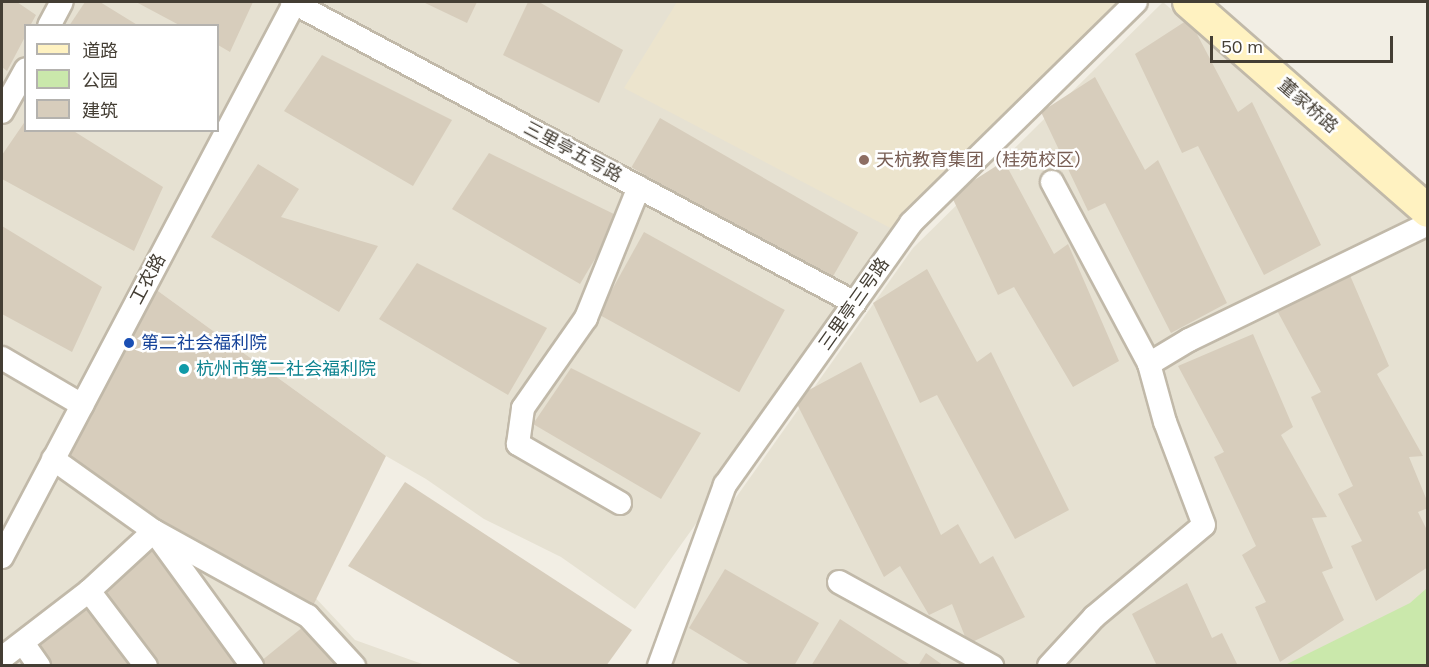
<!DOCTYPE html>
<meta charset="utf-8">
<style>
body{margin:0}
#map{position:relative;width:1429px;height:667px;overflow:hidden;background:#f2eee4;font-family:Mulish,"Noto Sans SC",sans-serif}
div>[style]{position:absolute}
.residential>*{inset:0;background:#e6e1d2}
.education>*{inset:0;background:#ece4cd}
.green>*{inset:0;background:#cae8ab}
.building>*{inset:0;background:#d7cdbc;transform-origin:0 0}
.roads{filter:drop-shadow(2px 0 #c1b9a9) drop-shadow(-2px 0 #c1b9a9) drop-shadow(0 2px #c1b9a9) drop-shadow(0 -2px #c1b9a9)}
.street>*{height:22px;margin:-11px;padding:0 11px;transform-origin:11px;border-radius:11px;background:#fff}
.secondary>*{height:32px;margin:-16px;padding:0 16px;transform-origin:16px;border-radius:16px;background:#fff2c1}
.dots>*{width:16px;height:16px;translate:-50% -50%;box-sizing:border-box;border:3px solid #fff;border-radius:50%}
span{translate:-50% -50%;white-space:nowrap;text-align:center;line-height:1.15;-webkit-text-stroke:5px #fff;paint-order:stroke}
.street-label{font-size:18px;color:#443e34}
.education-label{font-size:18px;color:#785e54}
.left{translate:0 -50%;text-align:left}
.transit-label{font-size:18px;color:#164399}
.culture-label{font-size:18px;color:#0d838f}
.frame{position:absolute;inset:0;border:3px solid #443e34;pointer-events:none}
.legend{position:absolute;left:24px;top:24px;width:195px;height:108px;box-sizing:border-box;background:#fff;border:2px solid #b4b2ae;margin:0;padding:8px 10px;list-style:none;font-size:18px;color:#443e34}
.legend li{display:flex;align-items:center;gap:12px;height:30px}
.legend b{width:30px;border:2px solid #b4b2ae}
.scale{position:absolute;left:1210px;top:36px;width:183px;height:27px;box-sizing:border-box;border:3px solid #443e34;border-top:0;padding-left:8px;font-size:18px;line-height:21px;white-space:nowrap;color:#443e34;-webkit-text-stroke:4px #fff;paint-order:stroke}
</style>
<div id="map">
<div class="residential">
<div style="clip-path:polygon(evenodd,2px 2px,698px 2px,911px 223px,635px 609px,561px 557px,484px 519px,426px 479px,386px 456px,147px 283px,311px 593px,355px 640px,425px 665px,2px 665px,2px 2px,26px 26px,218px 26px,218px 130px,26px 130px,26px 26px)"></div>
<div style="clip-path:polygon(1163px 2px,1427px 234px,1428px 615px,1334px 665px,670px 666px,727px 510px,913px 248px)"></div>
</div>
<div class="education">
<div style="clip-path:polygon(677px 2px,1129px 2px,896px 231px,624px 88px)"></div>
</div>
<div class="green">
<div style="clip-path:polygon(1427px 588px,1427px 665px,1285px 665px,1410px 603px)"></div>
</div>
<div class="building">
<div style="clip-path:polygon(2px 2px,17px 2px,36px 15px,30px 26px,26px 26px,26px 35px,7px 71px,2px 67px)"></div>
<div style="clip-path:polygon(85px 2px,100px 2px,139px 26px,69px 26px)"></div>
<div style="clip-path:polygon(136px 2px,253px 2px,230px 52px,218px 45px,218px 26px,181px 26px)"></div>
<div style="clip-path:polygon(423px 2px,477px 2px,467px 23px)"></div>
<div style="clip-path:polygon(528px 2px,539px 2px,623px 50px,599px 103px,503px 55px)"></div>
<div style="clip-path:polygon(1189px 19px,1238px 112px,1252px 102px,1321px 245px,1264px 275px,1198px 146px,1182px 153px,1135px 54px)"></div>
<div style="clip-path:polygon(322px 55px,452px 120px,413px 186px,284px 111px)"></div>
<div style="clip-path:polygon(1095px 77px,1145px 170px,1158px 160px,1227px 303px,1171px 333px,1105px 203px,1088px 211px,1041px 112px)"></div>
<div style="left:660px;top:118px;width:229px;height:57px;rotate:30deg"></div>
<div style="clip-path:polygon(26px 120px,26px 130px,72px 130px,163px 187px,134px 251px,2px 179px,2px 155px)"></div>
<div style="clip-path:polygon(489px 153px,620px 217px,580px 284px,452px 209px)"></div>
<div style="clip-path:polygon(1004px 161px,1054px 254px,1068px 244px,1119px 361px,1073px 387px,1014px 287px,998px 295px,951px 195px)"></div>
<div style="clip-path:polygon(258px 164px,299px 189px,281px 217px,378px 246px,339px 312px,211px 237px)"></div>
<div style="clip-path:polygon(2px 226px,102px 287px,72px 352px,2px 314px)"></div>
<div style="left:644px;top:232px;width:161px;height:94px;rotate:29deg"></div>
<div style="clip-path:polygon(417px 263px,547px 328px,508px 395px,379px 319px)"></div>
<div style="clip-path:polygon(927px 269px,977px 362px,991px 352px,1069px 510px,1015px 539px,937px 395px,920px 403px,873px 303px)"></div>
<div style="clip-path:polygon(1349px 273px,1389px 366px,1377px 374px,1423px 456px,1409px 457px,1428px 503px,1428px 508px,1418px 512px,1428px 532px,1428px 567px,1376px 601px,1351px 546px,1362px 541px,1338px 494px,1353px 486px,1311px 397px,1321px 392px,1274px 305px)"></div>
<div style="clip-path:polygon(147px 283px,386px 456px,308px 616px,53px 459px)"></div>
<div style="clip-path:polygon(1253px 334px,1293px 427px,1281px 435px,1327px 517px,1312px 518px,1333px 568px,1322px 572px,1344px 620px,1280px 662px,1255px 607px,1266px 602px,1242px 555px,1256px 546px,1214px 457px,1224px 452px,1178px 366px)"></div>
<div style="clip-path:polygon(861px 362px,941px 535px,958px 524px,980px 564px,993px 556px,1025px 617px,968px 644px,952px 604px,929px 615px,900px 566px,884px 577px,794px 398px)"></div>
<div style="clip-path:polygon(571px 368px,701px 433px,661px 499px,533px 424px)"></div>
<div style="clip-path:polygon(405px 482px,632px 630px,606px 666px,524px 666px,348px 566px)"></div>
<div style="clip-path:polygon(153px 547px,240px 666px,159px 666px,98px 591px)"></div>
<div style="clip-path:polygon(725px 569px,819px 623px,794px 666px,752px 666px,689px 628px)"></div>
<div style="clip-path:polygon(1187px 583px,1212px 638px,1222px 633px,1238px 666px,1157px 666px,1132px 614px)"></div>
<div style="clip-path:polygon(82px 598px,134px 666px,46px 666px,27px 642px)"></div>
<div style="clip-path:polygon(840px 619px,912px 666px,811px 666px)"></div>
<div style="clip-path:polygon(309px 622px,343px 666px,255px 666px)"></div>
<div style="clip-path:polygon(926px 653px,944px 666px,918px 666px)"></div>
</div>
<div class="roads">
<div class="street">
<div style="left:292px;top:2px;width:638px;rotate:28.13deg"></div>
<div style="left:49px;top:26px;width:27px;rotate:-62deg"></div>
<div style="left:2px;top:112px;width:49px;rotate:-60.8deg"></div>
<div style="left:1052px;top:182px;width:206px;rotate:61.9deg"></div>
<div style="left:2px;top:358px;width:93px;rotate:30.4deg"></div>
<div style="left:53px;top:459px;width:124px;rotate:35.5deg"></div>
<div style="left:154px;top:531px;width:176px;rotate:28.9deg"></div>
<div style="left:308px;top:616px;width:68px;rotate:47.4deg"></div>
<div style="left:620px;top:503px;width:118px;rotate:-150deg"></div>
<div style="left:518px;top:444px;width:36px;rotate:-82deg"></div>
<div style="left:523px;top:408px;width:110px;rotate:-55deg"></div>
<div style="left:586px;top:318px;width:141px;rotate:-68deg"></div>
<div style="left:2px;top:557px;width:628px;rotate:-62.17deg"></div>
<div style="left:839px;top:582px;width:175px;rotate:28.8deg"></div>
<div style="left:89px;top:591px;width:94px;rotate:52.8deg"></div>
<div style="left:23px;top:643px;width:28px;rotate:55deg"></div>
<div style="left:2px;top:658px;width:110px;rotate:-37.6deg"></div>
<div style="left:89px;top:591px;width:88px;rotate:-42.7deg"></div>
<div style="left:154px;top:531px;width:167px;rotate:54deg"></div>
<div style="left:659px;top:666px;width:193px;rotate:-70deg"></div>
<div style="left:725px;top:485px;width:321px;rotate:-54.6deg"></div>
<div style="left:911px;top:223px;width:315px;rotate:-44.5deg"></div>
<div style="left:1049px;top:666px;width:67px;rotate:-47.4deg"></div>
<div style="left:1094px;top:617px;width:143px;rotate:-39.9deg"></div>
<div style="left:1204px;top:525px;width:110px;rotate:-110.7deg"></div>
<div style="left:1165px;top:422px;width:60px;rotate:-105.4deg"></div>
<div style="left:1149px;top:364px;width:47px;rotate:-31deg"></div>
<div style="left:1189px;top:340px;width:266px;rotate:-25.9deg"></div>
</div>
<div class="secondary">
<div style="left:1189px;top:2px;width:317px;rotate:41.2deg"></div>
</div>
</div>
<div class="dots">
<div style="left:864px;top:160px;background:#8d6e63"></div>
<div style="left:129px;top:343px;background:#1a4fb4"></div>
<div style="left:184px;top:369px;background:#0f9aa8"></div>
</div>
<div class="street-label">
<span style="left:1308px;top:106px;rotate:41deg">董家桥路</span>
<span style="left:573px;top:152px;rotate:28deg">三里亭五号路</span>
<span style="left:148px;top:279px;rotate:-62deg">工农路</span>
<span style="left:854px;top:304px;rotate:-55deg">三里亭三号路</span>
</div>
<div class="education-label">
<span class="left" style="left:876px;top:160px">天杭教育集团（桂苑校区）</span>
</div>
<div class="transit-label">
<span class="left" style="left:141px;top:343px">第二社会福利院</span>
</div>
<div class="culture-label">
<span class="left" style="left:196px;top:369px">杭州市第二社会福利院</span>
</div>
<div class="frame"></div>
<ul class="legend">
<li><b style="height:8px;background:#fff2c1"></b>道路</li>
<li><b style="height:16px;background:#cae8ab"></b>公园</li>
<li><b style="height:16px;background:#d7cdbc"></b>建筑</li>
</ul>
<div class="scale">50 m</div>
</div>
